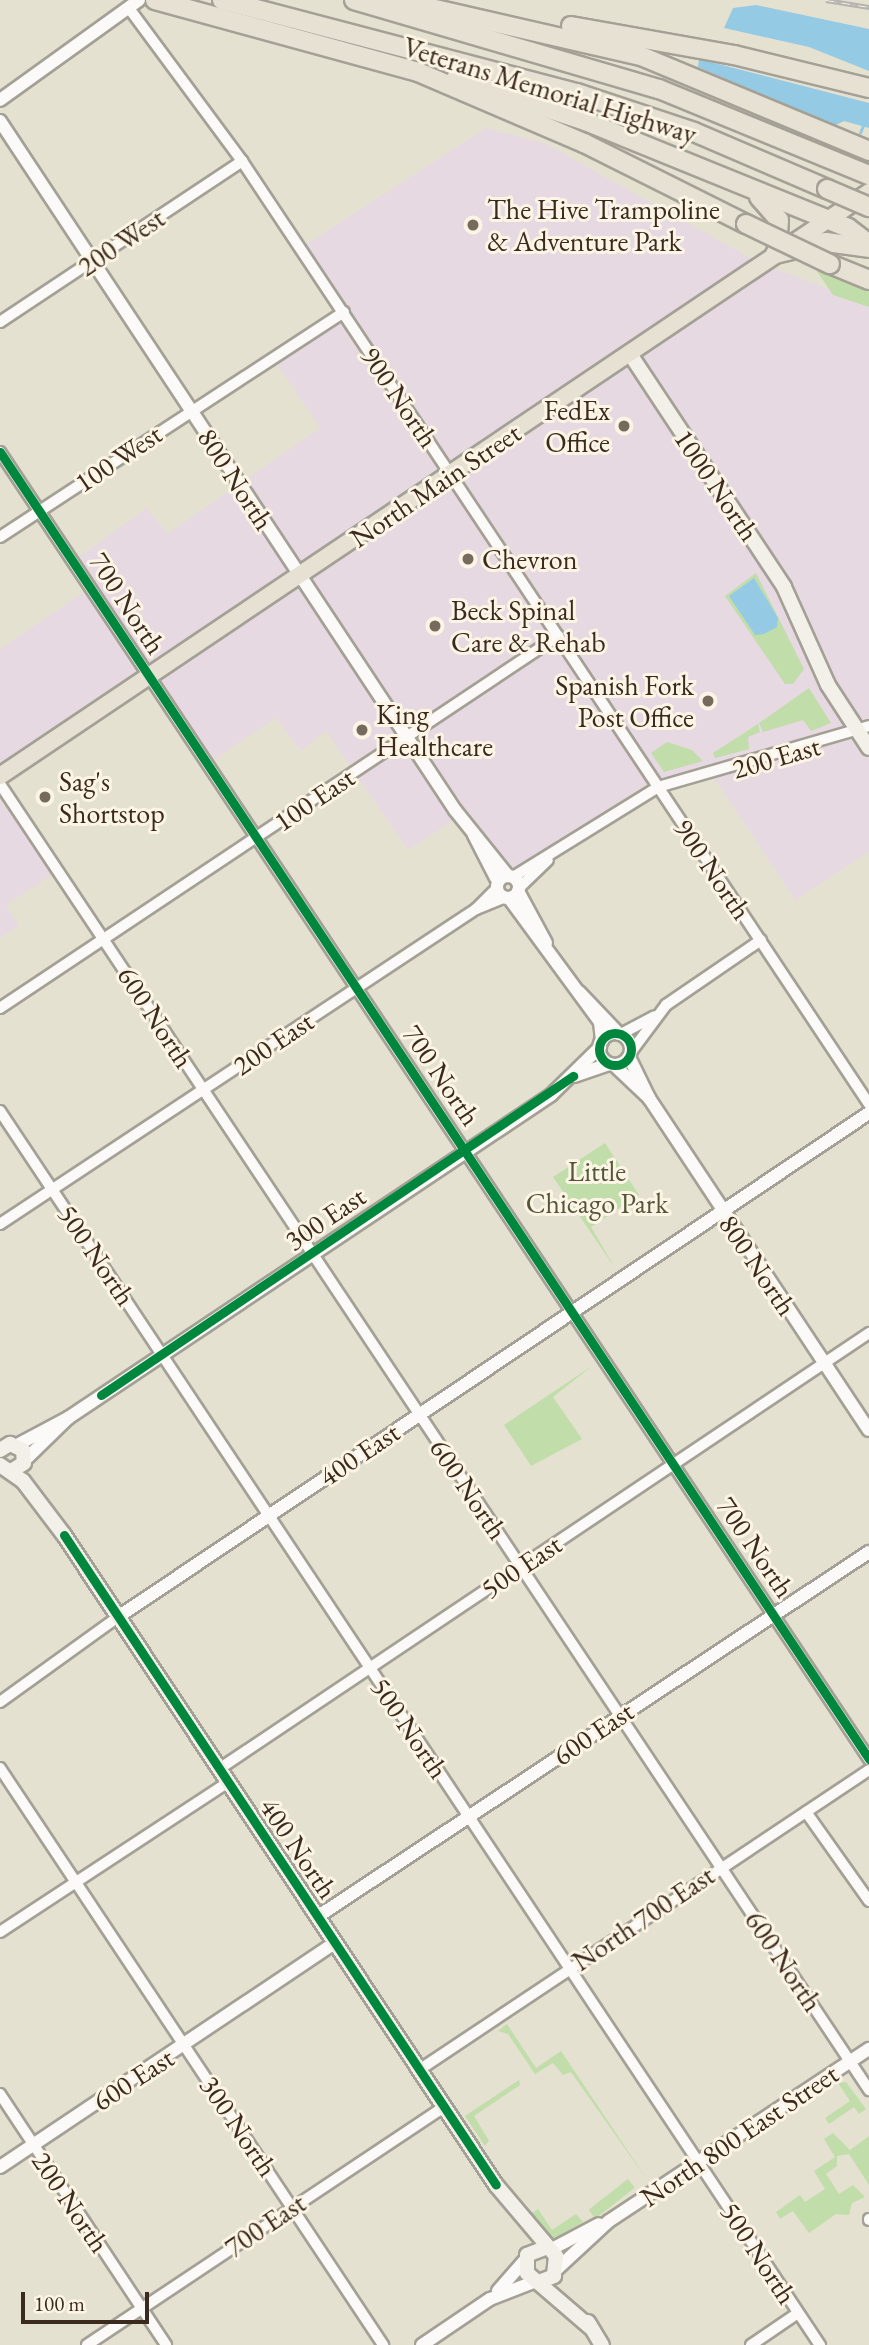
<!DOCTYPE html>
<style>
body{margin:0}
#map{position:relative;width:869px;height:2345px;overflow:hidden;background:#e5e1d0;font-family:"EB Garamond",serif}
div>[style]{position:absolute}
.built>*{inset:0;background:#e6d9e2}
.green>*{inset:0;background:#c0ddaa;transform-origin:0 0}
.water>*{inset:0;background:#95cae4}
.stream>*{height:2.5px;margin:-1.25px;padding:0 1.25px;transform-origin:1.25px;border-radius:1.25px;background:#95cae4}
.roads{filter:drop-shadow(2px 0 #a4a095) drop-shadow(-2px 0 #a4a095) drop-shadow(0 2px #a4a095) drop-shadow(0 -2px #a4a095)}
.minor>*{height:10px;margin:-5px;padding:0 5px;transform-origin:5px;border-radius:5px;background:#fbfaf8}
.tertiary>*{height:12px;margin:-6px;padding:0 6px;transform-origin:6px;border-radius:6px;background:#fbfaf8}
.tertiary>.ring{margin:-6px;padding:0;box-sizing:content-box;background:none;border:12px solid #fbfaf8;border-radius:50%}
.secondary>*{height:14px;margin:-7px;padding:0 7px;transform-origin:7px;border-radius:7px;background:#f3f0ea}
.primary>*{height:16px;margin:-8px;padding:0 8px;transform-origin:8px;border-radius:8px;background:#e6e1d3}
.motorway>*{height:18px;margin:-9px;padding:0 9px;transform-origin:9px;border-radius:9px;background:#e6e1d3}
.rail>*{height:5px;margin-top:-2.5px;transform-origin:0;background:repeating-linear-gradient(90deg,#fcf5e5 0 8px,#b5b3af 0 16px);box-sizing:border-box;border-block:2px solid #b5b3af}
.bridges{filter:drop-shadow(2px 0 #a4a095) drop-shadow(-2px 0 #a4a095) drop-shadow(0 2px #a4a095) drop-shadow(0 -2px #a4a095)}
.motorway-bridge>*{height:18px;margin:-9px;padding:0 9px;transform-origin:9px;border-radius:9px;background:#e6e1d3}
.cycleway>*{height:9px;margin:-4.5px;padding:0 4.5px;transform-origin:4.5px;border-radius:4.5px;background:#00873e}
.cycleway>.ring{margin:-4.5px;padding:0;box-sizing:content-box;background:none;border:9px solid #00873e;border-radius:50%}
.dots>*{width:19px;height:19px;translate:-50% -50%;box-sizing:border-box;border:4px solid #fcf5e5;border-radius:50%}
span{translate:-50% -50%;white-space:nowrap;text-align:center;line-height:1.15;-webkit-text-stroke:6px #fcf5e5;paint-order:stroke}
.street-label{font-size:28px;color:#3b2a1e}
.poi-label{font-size:28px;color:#3b2a1e}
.left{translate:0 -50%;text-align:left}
.right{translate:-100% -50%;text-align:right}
.park-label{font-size:28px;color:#545639}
.scale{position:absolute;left:21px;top:2292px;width:128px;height:32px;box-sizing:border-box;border:4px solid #3b2a1e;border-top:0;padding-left:9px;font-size:21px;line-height:24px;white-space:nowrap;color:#3b2a1e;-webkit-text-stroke:5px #fcf5e5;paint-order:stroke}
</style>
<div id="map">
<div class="built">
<div style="clip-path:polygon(486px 128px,544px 143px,761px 264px,869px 304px,869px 852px,795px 900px,706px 766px,645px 785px,511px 872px,468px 811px,408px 850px,326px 731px,301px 751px,276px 718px,207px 764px,149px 677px,0 776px,0 649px,90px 588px,73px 561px,147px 508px,167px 534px,320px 428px,273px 358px,344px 312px,301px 248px)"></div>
<div style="clip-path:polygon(0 784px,8px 796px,2px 806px,20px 814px,58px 871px,6px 905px,19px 926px,0 938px)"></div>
</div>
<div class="green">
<div style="clip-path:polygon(812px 264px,869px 288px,869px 307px,833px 295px)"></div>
<div style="clip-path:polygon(756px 573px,804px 669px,793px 684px,785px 684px,725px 596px)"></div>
<div style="clip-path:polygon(809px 688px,831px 723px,811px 731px,803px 720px,763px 732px,759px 723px)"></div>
<div style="clip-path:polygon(758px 724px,760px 732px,748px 737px,749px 749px,715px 758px,713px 753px)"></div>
<div style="clip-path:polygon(667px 742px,692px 750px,703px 761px,664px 772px,651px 753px)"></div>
<div style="clip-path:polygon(605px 1143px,639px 1195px,591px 1227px,615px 1268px,553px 1177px)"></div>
<div style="clip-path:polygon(592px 1366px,553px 1397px,582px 1439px,531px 1466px,504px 1425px)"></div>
<div style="clip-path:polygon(507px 2024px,536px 2068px,561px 2051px,648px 2181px,571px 2072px,563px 2075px,553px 2063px,535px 2074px,508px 2034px,498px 2031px)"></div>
<div style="clip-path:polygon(519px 2080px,520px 2085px,474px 2116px,489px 2141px,485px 2146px,465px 2116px)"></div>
<div style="clip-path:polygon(846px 2082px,866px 2109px,859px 2114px,854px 2107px,829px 2124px,825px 2118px,850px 2101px,838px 2083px)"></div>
<div style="clip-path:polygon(833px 2133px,850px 2150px,869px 2136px,869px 2185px,849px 2154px,837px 2156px,837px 2166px,826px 2174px,839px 2194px,853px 2185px,865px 2197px,852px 2203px,849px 2215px,836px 2214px,809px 2233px,793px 2211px,780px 2219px,776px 2212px,800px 2195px,805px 2202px,825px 2189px,814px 2171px,835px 2157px,824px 2139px)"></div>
<div style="left:628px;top:2179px;width:11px;height:50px;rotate:52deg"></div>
<div style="clip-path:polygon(538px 2209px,552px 2230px,576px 2214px,583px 2222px,552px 2240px,530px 2214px)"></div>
</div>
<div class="water">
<div style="clip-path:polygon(756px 5px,869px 29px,869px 71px,809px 47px,724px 28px,733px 8px)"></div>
<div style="clip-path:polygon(699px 59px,869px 103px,869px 128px,844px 121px,834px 126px,698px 67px)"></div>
<div style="clip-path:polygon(754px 578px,778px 618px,777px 627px,764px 634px,755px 635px,729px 596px)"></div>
</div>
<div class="stream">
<div style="left:860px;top:133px;width:11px;rotate:-68deg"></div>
</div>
<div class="roads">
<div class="minor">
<div style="left:131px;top:11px;width:187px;rotate:53.5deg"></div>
<div style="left:242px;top:161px;width:1132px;rotate:56.38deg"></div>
<div style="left:0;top:322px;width:291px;rotate:-33.6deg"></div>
<div style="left:0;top:452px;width:1570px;rotate:56.38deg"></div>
<div style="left:0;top:537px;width:411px;rotate:-33.2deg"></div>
<div style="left:0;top:784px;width:1569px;rotate:56.36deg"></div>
<div style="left:513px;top:877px;width:171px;rotate:-31.8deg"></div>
<div style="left:658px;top:787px;width:220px;rotate:-16.1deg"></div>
<div style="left:519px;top:888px;width:40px;rotate:-44deg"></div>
<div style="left:476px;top:909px;width:31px;rotate:-22deg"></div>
<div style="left:0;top:1008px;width:671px;rotate:-33.69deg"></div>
<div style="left:621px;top:1034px;width:38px;rotate:-28deg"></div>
<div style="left:631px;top:1052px;width:59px;rotate:-53.3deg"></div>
<div style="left:666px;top:1005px;width:115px;rotate:-34.4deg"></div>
<div style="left:0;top:1111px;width:1482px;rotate:56.4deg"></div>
<div style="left:0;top:1224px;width:571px;rotate:-33.5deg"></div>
<div style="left:476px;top:909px;width:30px;rotate:-45deg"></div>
<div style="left:0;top:1702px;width:145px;rotate:-35.8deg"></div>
<div style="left:0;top:1768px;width:693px;rotate:56.42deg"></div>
<div style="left:219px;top:1769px;width:783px;rotate:-33.85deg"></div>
<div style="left:806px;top:1812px;width:109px;rotate:54.7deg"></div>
<div style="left:0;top:1932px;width:273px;rotate:-33.3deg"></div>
<div style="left:419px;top:2070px;width:541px;rotate:-33.69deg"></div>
<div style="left:0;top:2094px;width:301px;rotate:56.5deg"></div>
<div style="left:869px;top:2220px;width:1px;rotate:-90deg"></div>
<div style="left:87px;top:2345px;width:429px;rotate:-33.7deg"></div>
<div style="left:751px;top:2345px;width:57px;rotate:-34.2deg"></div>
</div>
<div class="tertiary">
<div style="left:0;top:100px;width:171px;rotate:-35.7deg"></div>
<div style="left:0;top:121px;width:826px;rotate:56.56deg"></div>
<div style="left:455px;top:810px;width:85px;rotate:51.2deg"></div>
<div style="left:474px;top:835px;width:48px;rotate:62.9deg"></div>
<div class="ring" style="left:497px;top:876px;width:10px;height:10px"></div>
<div style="left:518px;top:891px;width:59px;rotate:61.7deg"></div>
<div style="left:509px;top:898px;width:154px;rotate:53.7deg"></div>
<div style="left:600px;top:1022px;width:19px;rotate:84deg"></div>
<div style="left:579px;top:992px;width:58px;rotate:46.4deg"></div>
<div class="ring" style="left:599px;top:1033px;width:20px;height:20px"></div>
<div style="left:629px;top:1057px;width:46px;rotate:64deg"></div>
<div style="left:649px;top:1098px;width:398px;rotate:56.5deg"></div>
<div style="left:614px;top:1065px;width:48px;rotate:43.3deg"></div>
<div style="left:574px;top:1076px;width:37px;rotate:-19deg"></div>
<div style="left:17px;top:1445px;width:58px;rotate:-27.9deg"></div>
<div style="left:68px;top:1418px;width:581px;rotate:-33.77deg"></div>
<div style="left:551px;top:1095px;width:69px;rotate:-44.4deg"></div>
<div style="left:25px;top:1460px;width:60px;rotate:-44.3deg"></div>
<div style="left:118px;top:1617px;width:904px;rotate:-33.87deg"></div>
<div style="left:317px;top:1917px;width:662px;rotate:-33.47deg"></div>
<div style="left:0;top:2167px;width:403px;rotate:-33.8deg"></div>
<div style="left:550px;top:2250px;width:55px;rotate:-28deg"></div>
<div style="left:558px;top:2268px;width:69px;rotate:-42.7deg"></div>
<div style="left:609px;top:2221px;width:312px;rotate:-33.5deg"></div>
<div style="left:498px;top:2291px;width:40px;rotate:-49deg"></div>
<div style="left:422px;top:2345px;width:82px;rotate:-34.1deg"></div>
<div style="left:490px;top:2299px;width:49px;rotate:-21.4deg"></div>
</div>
<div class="secondary">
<div style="left:630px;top:354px;width:279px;rotate:56.5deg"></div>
<div style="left:784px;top:587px;width:107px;rotate:65.8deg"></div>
<div style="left:828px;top:685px;width:75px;rotate:56.9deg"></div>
<div style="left:0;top:1450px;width:12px;rotate:-31deg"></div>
<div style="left:10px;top:1444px;width:14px;rotate:25deg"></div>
<div style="left:23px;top:1450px;width:13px;rotate:86deg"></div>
<div style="left:24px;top:1463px;width:15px;rotate:148deg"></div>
<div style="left:0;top:1465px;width:28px;rotate:35deg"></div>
<div style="left:23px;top:1481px;width:68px;rotate:52.8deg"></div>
<div style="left:64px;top:1535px;width:780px;rotate:56.39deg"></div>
<div style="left:496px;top:2185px;width:93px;rotate:49.8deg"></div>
<div style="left:556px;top:2256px;width:20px;rotate:96deg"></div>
<div style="left:554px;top:2276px;width:16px;rotate:158deg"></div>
<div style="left:545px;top:2248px;width:19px;rotate:159deg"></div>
<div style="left:527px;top:2255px;width:18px;rotate:90deg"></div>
<div style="left:527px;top:2273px;width:84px;rotate:40.7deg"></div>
<div style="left:588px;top:2322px;width:27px;rotate:59deg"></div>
</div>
<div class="primary">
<div style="left:0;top:776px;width:1047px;rotate:-33.9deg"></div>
</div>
<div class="motorway">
<div style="left:155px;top:0;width:273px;rotate:15.3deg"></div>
<div style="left:418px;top:72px;width:181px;rotate:23.2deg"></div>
<div style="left:584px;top:143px;width:181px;rotate:26.6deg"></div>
<div style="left:222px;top:0;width:367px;rotate:14.7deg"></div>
<div style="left:577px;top:93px;width:123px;rotate:18.4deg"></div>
<div style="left:694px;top:132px;width:145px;rotate:23.2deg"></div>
<div style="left:354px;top:0;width:318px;rotate:16.3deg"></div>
<div style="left:659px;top:89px;width:227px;rotate:22.3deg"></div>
<div style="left:396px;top:0;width:251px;rotate:12.9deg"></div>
<div style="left:641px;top:56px;width:247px;rotate:22.6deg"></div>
<div style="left:571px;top:26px;width:166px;rotate:10.1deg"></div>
<div style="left:734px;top:55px;width:139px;rotate:13.7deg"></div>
<div style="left:456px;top:78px;width:136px;rotate:18.4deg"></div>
<div style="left:585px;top:121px;width:284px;rotate:22.1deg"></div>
<div style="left:848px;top:228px;width:26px;rotate:37deg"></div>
<div style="left:759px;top:197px;width:30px;rotate:49deg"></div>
<div style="left:779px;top:220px;width:31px;rotate:94deg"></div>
<div style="left:775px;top:254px;width:52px;rotate:-13.2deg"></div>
<div style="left:826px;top:242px;width:43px;rotate:7.9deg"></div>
<div style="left:830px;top:264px;width:42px;rotate:22.3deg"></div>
</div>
</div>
<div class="rail">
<div style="left:826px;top:0;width:44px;rotate:9.2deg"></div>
</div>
<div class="bridges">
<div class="motorway-bridge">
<div style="left:827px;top:189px;width:46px;rotate:23.2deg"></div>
<div style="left:746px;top:224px;width:93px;rotate:25.5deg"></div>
</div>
</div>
<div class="cycleway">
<div style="left:0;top:452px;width:1570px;rotate:56.38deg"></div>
<div class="ring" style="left:599px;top:1033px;width:23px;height:23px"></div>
<div style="left:101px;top:1395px;width:570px;rotate:-34.05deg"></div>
<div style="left:64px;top:1535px;width:780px;rotate:56.39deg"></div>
</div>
<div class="dots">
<div style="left:473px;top:225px;background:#766a5c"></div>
<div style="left:624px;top:426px;background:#766a5c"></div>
<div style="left:468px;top:559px;background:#766a5c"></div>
<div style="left:435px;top:626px;background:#766a5c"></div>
<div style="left:708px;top:701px;background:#766a5c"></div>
<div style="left:362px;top:730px;background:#766a5c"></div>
<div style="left:45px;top:797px;background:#766a5c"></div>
</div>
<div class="street-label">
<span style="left:550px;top:90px;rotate:17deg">Veterans Memorial Highway</span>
<span style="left:121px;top:242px;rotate:-34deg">200 West</span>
<span style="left:400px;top:397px;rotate:56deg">900 North</span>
<span style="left:118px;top:458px;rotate:-34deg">100 West</span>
<span style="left:236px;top:479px;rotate:57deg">800 North</span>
<span style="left:435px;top:485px;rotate:-34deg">North Main Street</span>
<span style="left:717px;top:485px;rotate:56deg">1000 North</span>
<span style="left:128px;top:603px;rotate:57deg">700 North</span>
<span style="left:776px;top:757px;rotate:-16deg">200 East</span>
<span style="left:314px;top:799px;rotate:-34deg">100 East</span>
<span style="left:713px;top:869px;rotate:56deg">900 North</span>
<span style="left:156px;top:1017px;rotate:57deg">600 North</span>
<span style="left:273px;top:1043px;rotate:-34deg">200 East</span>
<span style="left:442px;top:1075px;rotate:56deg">700 North</span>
<span style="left:325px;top:1218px;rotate:-34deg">300 East</span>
<span style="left:97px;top:1255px;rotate:56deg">500 North</span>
<span style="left:758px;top:1265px;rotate:56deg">800 North</span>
<span style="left:359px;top:1454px;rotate:-34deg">400 East</span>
<span style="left:469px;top:1489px;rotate:56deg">600 North</span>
<span style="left:756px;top:1547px;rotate:56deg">700 North</span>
<span style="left:521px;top:1566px;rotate:-34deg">500 East</span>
<span style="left:410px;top:1728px;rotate:56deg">500 North</span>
<span style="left:593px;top:1733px;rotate:-34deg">600 East</span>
<span style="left:299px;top:1848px;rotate:56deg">400 North</span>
<span style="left:643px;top:1918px;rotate:-34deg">North 700 East</span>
<span style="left:784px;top:1961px;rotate:56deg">600 North</span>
<span style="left:133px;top:2079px;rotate:-33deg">600 East</span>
<span style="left:239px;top:2126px;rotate:56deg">300 North</span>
<span style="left:739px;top:2135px;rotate:-34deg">North 800 East Street</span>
<span style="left:71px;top:2202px;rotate:56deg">200 North</span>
<span style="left:265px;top:2225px;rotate:-34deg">700 East</span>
<span style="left:759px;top:2253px;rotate:57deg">500 North</span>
</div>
<div class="poi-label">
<span class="left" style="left:487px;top:225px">The Hive Trampoline<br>&amp; Adventure Park</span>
<span class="right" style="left:610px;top:426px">FedEx<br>Office</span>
<span class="left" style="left:482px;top:559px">Chevron</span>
<span class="left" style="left:451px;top:626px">Beck Spinal<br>Care &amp; Rehab</span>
<span class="right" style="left:694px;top:701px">Spanish Fork<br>Post Office</span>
<span class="left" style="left:376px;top:730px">King<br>Healthcare</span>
<span class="left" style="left:59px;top:797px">Sag's<br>Shortstop</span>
</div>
<div class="park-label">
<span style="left:597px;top:1187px">Little<br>Chicago Park</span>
</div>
<div class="scale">100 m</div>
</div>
